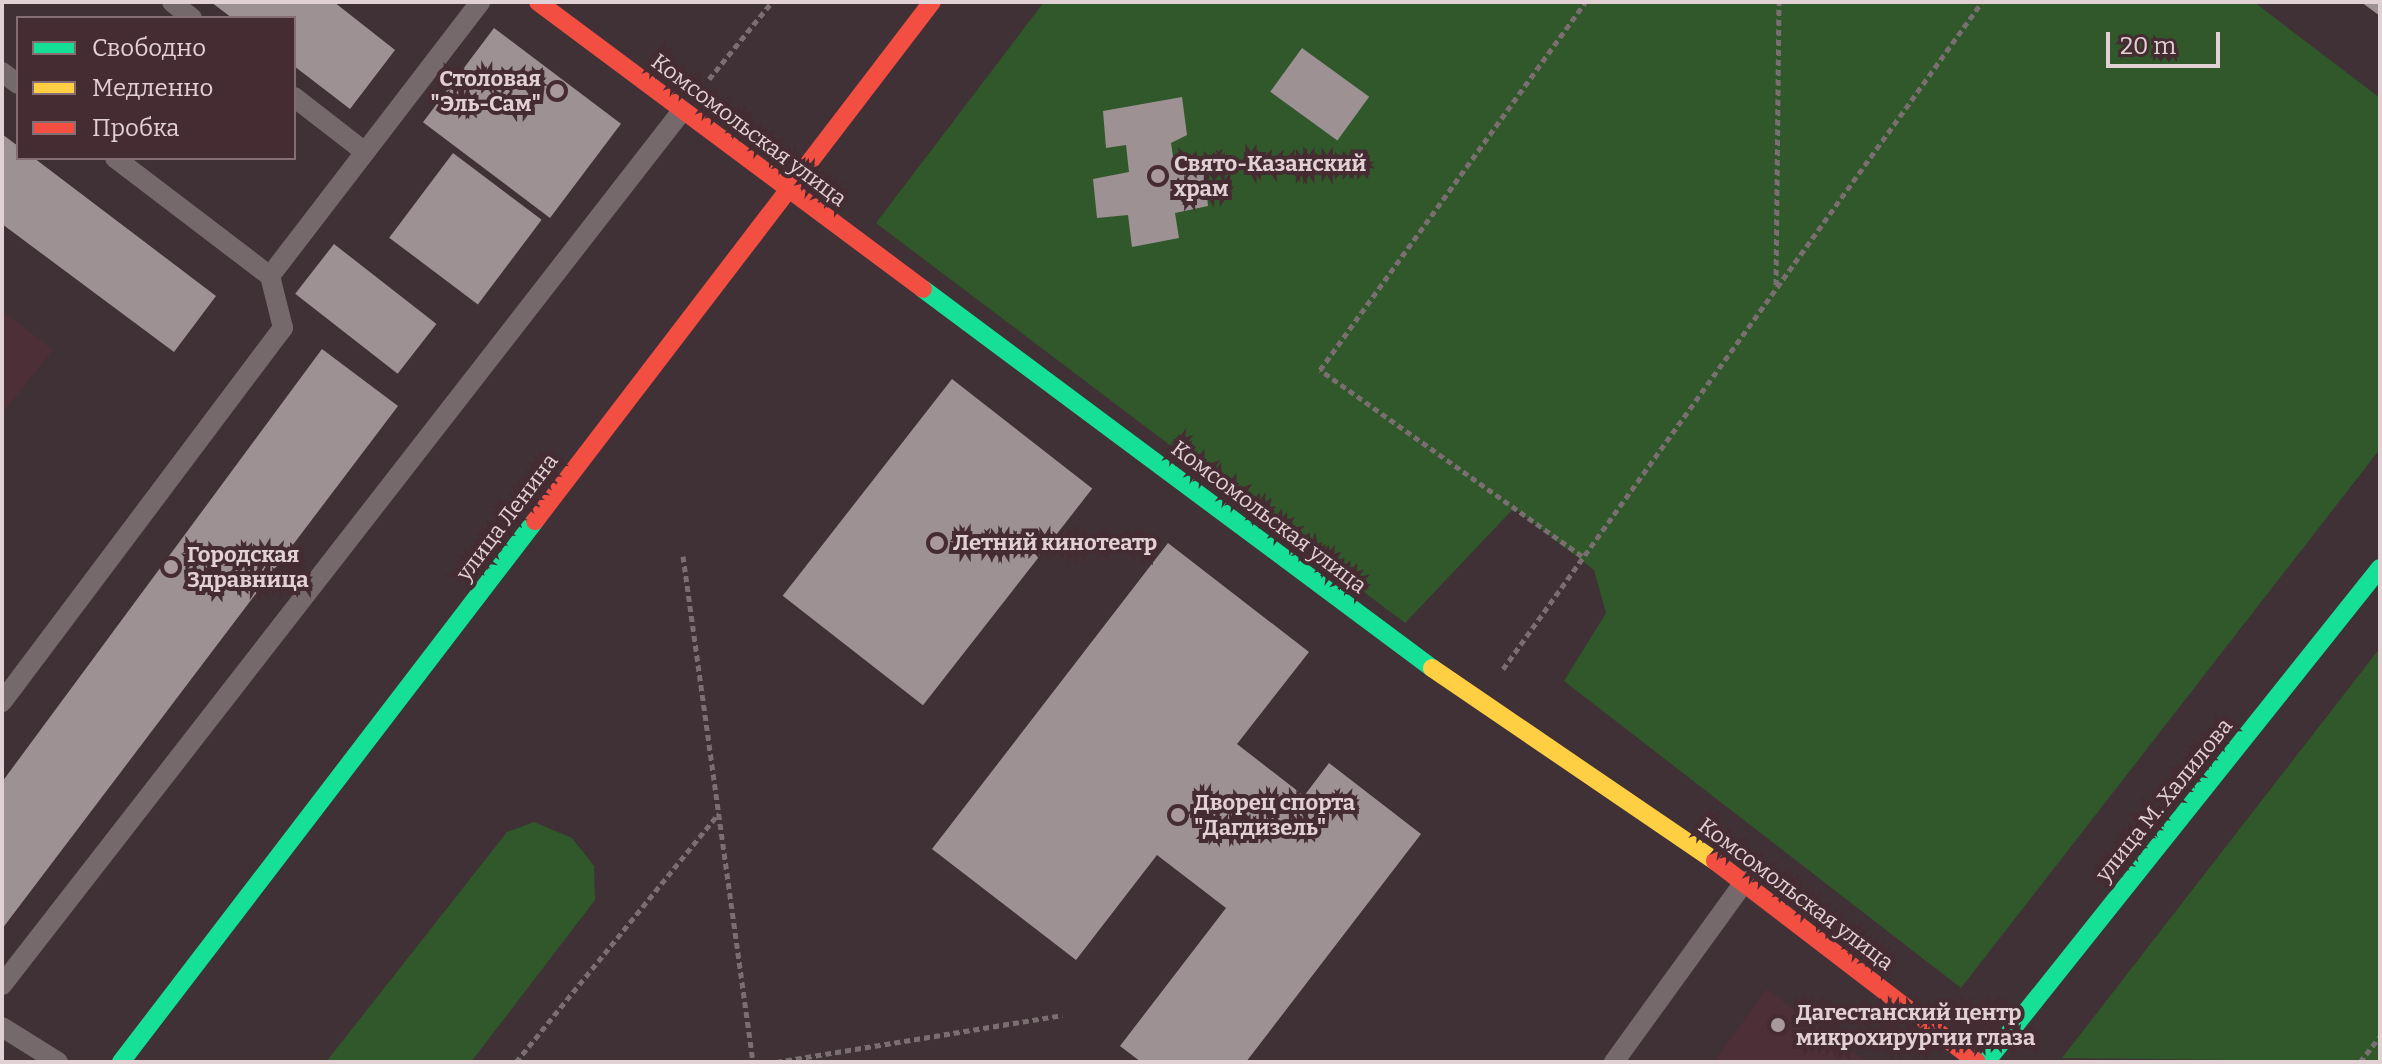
<!DOCTYPE html>
<meta charset="utf-8">
<style>
body{margin:0}
#map{position:relative;width:2382px;height:1064px;overflow:hidden;background:#3f3135;font-family:Bitter,serif}
div>[style]{position:absolute}
.built>*{inset:0;background:#4d2f37}
.green>*{inset:0;background:#30582a}
.building>*{inset:0;background:#9e9194;transform-origin:0 0}
.path>*{height:5px;margin-top:-2.5px;transform-origin:0;background:repeating-linear-gradient(90deg,#7a6e71 0 6px,transparent 0 10px)}
.lane>*{height:20px;margin:-10px;padding:0 10px;transform-origin:10px;border-radius:10px;background:#76696c}
.fast>*{height:18px;margin:-9px;padding:0 9px;transform-origin:9px;border-radius:9px;background:#16e098}
.slow>*{height:18px;margin:-9px;padding:0 9px;transform-origin:9px;border-radius:9px;background:#ffcf43}
.jam>*{height:18px;margin:-9px;padding:0 9px;transform-origin:9px;border-radius:9px;background:#f24e42}
.dots>*{width:22px;height:22px;translate:-50% -50%;box-sizing:border-box;border:4px solid #452b32;border-radius:50%}
span{translate:-50% -50%;white-space:nowrap;text-align:center;line-height:1.15;-webkit-text-stroke:8px #452b32;paint-order:stroke}
.poi-label{font-size:22px;color:#e2d1d4;font-weight:700}
.right{translate:-100% -50%;text-align:right}
.left{translate:0 -50%;text-align:left}
.street-label{font-size:22px;color:#e2d1d4}
.frame{position:absolute;inset:0;border:4px solid #e2d1d4;pointer-events:none}
.legend{position:absolute;left:16px;top:16px;width:280px;height:144px;box-sizing:border-box;background:#452b32;border:2px solid #846d73;margin:0;padding:10px 14px;list-style:none;font-size:24px;color:#e2d1d4}
.legend li{display:flex;align-items:center;gap:16px;height:40px}
.legend b{width:40px;border:2px solid #846d73}
.scale{position:absolute;left:2106px;top:32px;width:114px;height:36px;box-sizing:border-box;border:4px solid #e2d1d4;border-top:0;padding-left:10px;font-size:24px;line-height:28px;white-space:nowrap;color:#e2d1d4;-webkit-text-stroke:6px #452b32;paint-order:stroke}
</style>
<div id="map">
<div class="built">
<div style="clip-path:polygon(2px 310px,53px 350px,2px 414px)"></div>
<div style="clip-path:polygon(1766px 989px,1866px 1061px,1865px 1062px,1714px 1062px)"></div>
</div>
<div class="green">
<div style="clip-path:polygon(1044px 2px,2254px 2px,2380px 98px,2380px 449px,1961px 988px,1564px 681px,1606px 613px,1594px 570px,1514px 508px,1405px 623px,876px 223px)"></div>
<div style="clip-path:polygon(2380px 648px,2380px 1062px,2062px 1058px)"></div>
<div style="clip-path:polygon(534px 822px,572px 838px,594px 866px,595px 900px,471px 1062px,326px 1062px,507px 832px)"></div>
</div>
<div class="building">
<div style="clip-path:polygon(211px 2px,334px 2px,395px 50px,350px 109px,294px 66px,294px 18px,232px 18px)"></div>
<div style="clip-path:polygon(2361px 2px,2380px 2px,2380px 16px)"></div>
<div style="left:494px;top:28px;width:159px;height:118px;rotate:37deg"></div>
<div style="left:1302px;top:48px;width:83px;height:54px;rotate:36deg"></div>
<div style="clip-path:polygon(1182px 97px,1187px 135px,1171px 143px,1175px 169px,1204px 166px,1208px 206px,1175px 213px,1179px 238px,1132px 247px,1128px 215px,1097px 218px,1093px 179px,1129px 172px,1126px 145px,1106px 148px,1103px 111px)"></div>
<div style="clip-path:polygon(2px 134px,18px 146px,18px 158px,34px 158px,216px 296px,174px 352px,2px 224px)"></div>
<div style="left:453px;top:153px;width:111px;height:106px;rotate:37deg"></div>
<div style="left:334px;top:244px;width:130px;height:63px;rotate:38deg"></div>
<div style="clip-path:polygon(322px 349px,398px 406px,2px 929px,2px 782px)"></div>
<div style="left:952px;top:379px;width:178px;height:275px;rotate:38deg"></div>
<div style="clip-path:polygon(1168px 543px,1309px 652px,1237px 744px,1304px 796px,1329px 763px,1421px 834px,1246px 1062px,1141px 1062px,1120px 1046px,1226px 908px,1157px 855px,1076px 960px,932px 849px)"></div>
</div>
<div class="path">
<div style="left:709px;top:79px;width:99px;rotate:-50.7deg"></div>
<div style="left:1776px;top:285px;width:283px;rotate:-89.4deg"></div>
<div style="left:683px;top:556px;width:511px;rotate:82.12deg"></div>
<div style="left:1582px;top:556px;width:321px;rotate:-144.6deg"></div>
<div style="left:1320px;top:370px;width:453px;rotate:-54.2deg"></div>
<div style="left:1503px;top:669px;width:821px;rotate:-54.32deg"></div>
<div style="left:516px;top:1062px;width:321px;rotate:-50.8deg"></div>
<div style="left:776px;top:1062px;width:290px;rotate:-9.3deg"></div>
<div style="left:2360px;top:1062px;width:33px;rotate:-52deg"></div>
</div>
<div class="lane">
<div style="left:172px;top:2px;width:26px;rotate:39deg"></div>
<div style="left:2px;top:72px;width:20px;rotate:37deg"></div>
<div style="left:294px;top:97px;width:90px;rotate:37.8deg"></div>
<div style="left:115px;top:158px;width:195px;rotate:37.3deg"></div>
<div style="left:2px;top:702px;width:468px;rotate:-53.1deg"></div>
<div style="left:283px;top:328px;width:54px;rotate:-104deg"></div>
<div style="left:270px;top:276px;width:345px;rotate:-52.5deg"></div>
<div style="left:2px;top:985px;width:1107px;rotate:-52.12deg"></div>
<div style="left:2px;top:1027px;width:66px;rotate:32deg"></div>
<div style="left:1614px;top:1062px;width:223px;rotate:-54.1deg"></div>
</div>
<div class="fast">
<div style="left:923px;top:289px;width:635px;rotate:36.67deg"></div>
<div style="left:121px;top:1062px;width:681px;rotate:-52.57deg"></div>
<div style="left:1986px;top:1062px;width:632px;rotate:-51.43deg"></div>
</div>
<div class="slow">
<div style="left:1432px;top:668px;width:343px;rotate:34.3deg"></div>
</div>
<div class="jam">
<div style="left:538px;top:2px;width:480px;rotate:36.7deg"></div>
<div style="left:535px;top:521px;width:653px;rotate:-52.59deg"></div>
<div style="left:1715px;top:861px;width:330px;rotate:37.5deg"></div>
</div>
<div class="dots">
<div style="left:557px;top:91px;background:#a9999c"></div>
<div style="left:1158px;top:176px;background:#a9999c"></div>
<div style="left:937px;top:543px;background:#a9999c"></div>
<div style="left:171px;top:567px;background:#a9999c"></div>
<div style="left:1178px;top:815px;background:#a9999c"></div>
<div style="left:1778px;top:1025px;background:#a9999c"></div>
</div>
<div class="poi-label">
<span class="right" style="left:541px;top:91px">Столовая<br>"Эль-Сам"</span>
<span class="left" style="left:1174px;top:176px">Свято-Казанский<br>храм</span>
<span class="left" style="left:953px;top:543px">Летний кинотеатр</span>
<span class="left" style="left:187px;top:567px">Городская<br>Здравница</span>
<span class="left" style="left:1194px;top:815px">Дворец спорта<br>"Дагдизель"</span>
<span class="left" style="left:1796px;top:1025px">Дагестанский центр<br>микрохирургии глаза</span>
</div>
<div class="street-label">
<span style="left:749px;top:130px;rotate:37deg">Комсомольская улица</span>
<span style="left:507px;top:517px;rotate:-53deg">улица Ленина</span>
<span style="left:1269px;top:517px;rotate:37deg">Комсомольская улица</span>
<span style="left:2164px;top:800px;rotate:-51deg">улица М. Халилова</span>
<span style="left:1796px;top:894px;rotate:37deg">Комсомольская улица</span>
</div>
<div class="frame"></div>
<ul class="legend">
<li><b style="height:10px;background:#16e098"></b>Свободно</li>
<li><b style="height:10px;background:#ffcf43"></b>Медленно</li>
<li><b style="height:10px;background:#f24e42"></b>Пробка</li>
</ul>
<div class="scale">20 m</div>
</div>
